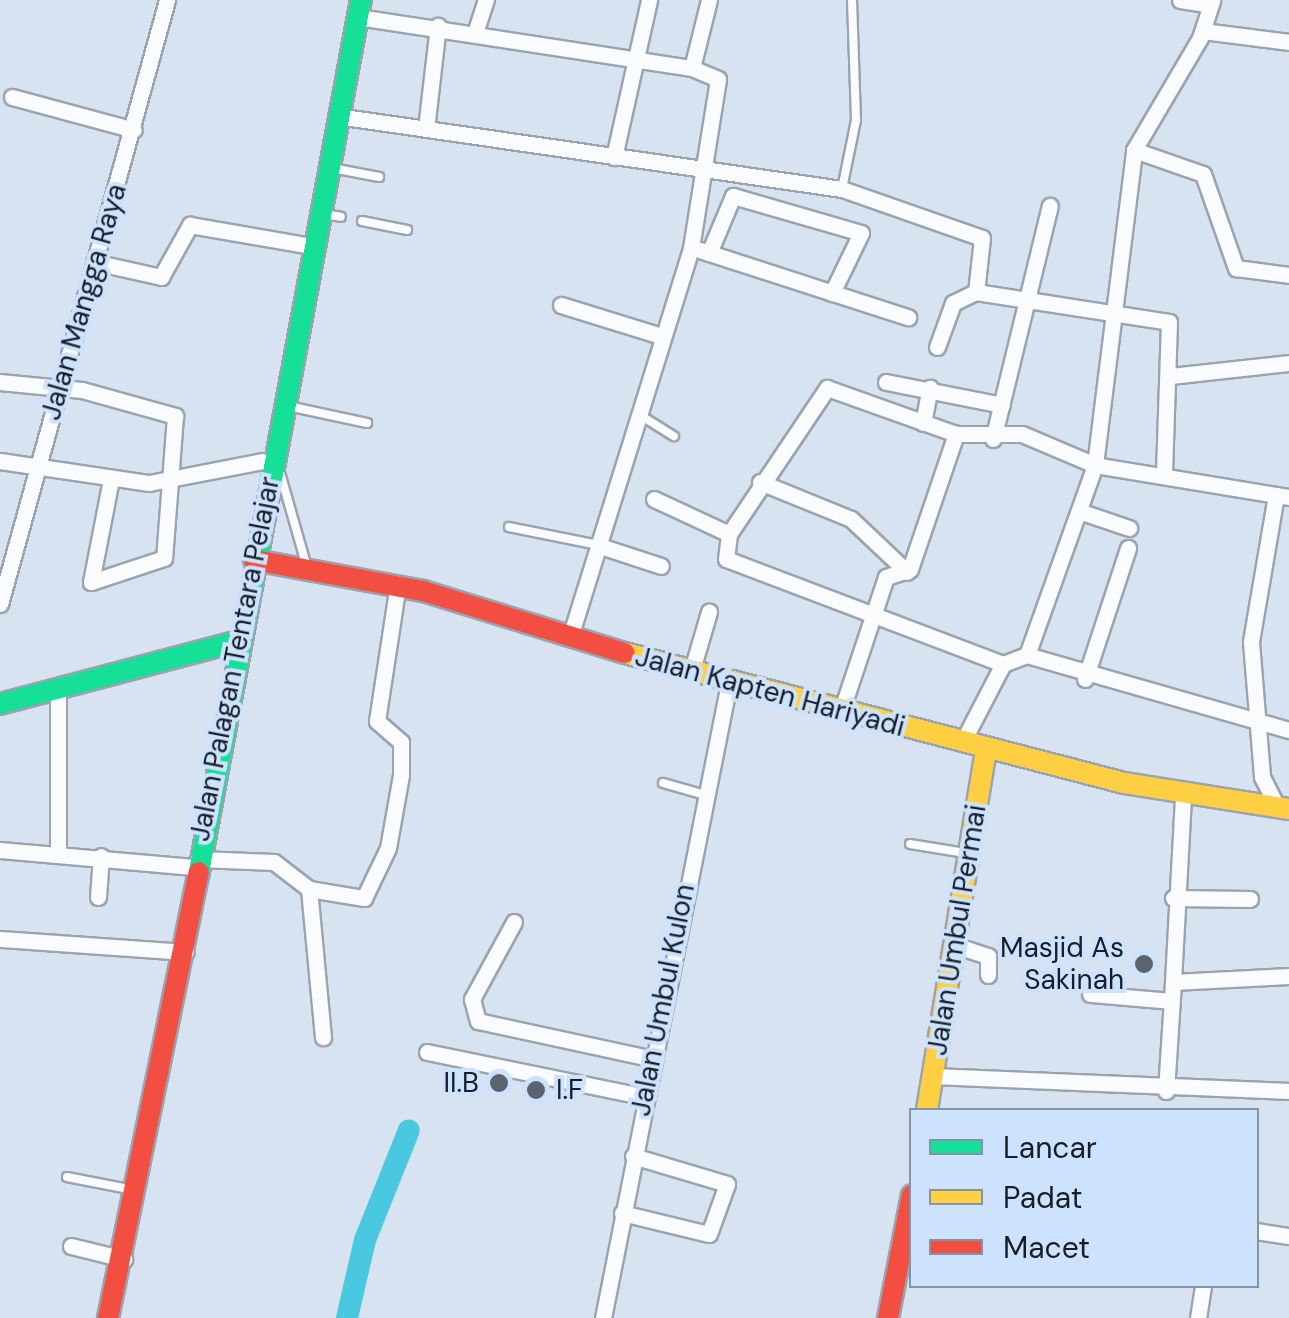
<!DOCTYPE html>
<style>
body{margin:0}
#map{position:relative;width:1289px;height:1318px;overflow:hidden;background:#d8e3f2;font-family:"DM Sans",sans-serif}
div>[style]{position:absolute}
.river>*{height:22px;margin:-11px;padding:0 11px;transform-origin:11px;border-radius:11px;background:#49c8e0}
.roads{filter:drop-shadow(2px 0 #9ba3ae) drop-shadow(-2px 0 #9ba3ae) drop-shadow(0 2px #9ba3ae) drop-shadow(0 -2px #9ba3ae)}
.lane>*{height:8px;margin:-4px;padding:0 4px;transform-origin:4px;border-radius:4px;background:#f9fbfd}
.street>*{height:15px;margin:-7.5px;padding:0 7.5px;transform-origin:7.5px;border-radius:7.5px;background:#f9fbfd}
.fast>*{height:20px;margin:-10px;padding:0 10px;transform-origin:10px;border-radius:10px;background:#16e098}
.slow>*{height:20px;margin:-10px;padding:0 10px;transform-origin:10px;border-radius:10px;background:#ffcf43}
.jam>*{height:20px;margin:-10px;padding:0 10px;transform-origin:10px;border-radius:10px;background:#f24e42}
.dots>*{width:28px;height:28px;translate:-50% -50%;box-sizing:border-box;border:5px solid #cde2fc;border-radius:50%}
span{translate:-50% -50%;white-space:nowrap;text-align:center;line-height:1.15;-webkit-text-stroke:8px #cde2fc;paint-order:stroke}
.street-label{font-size:28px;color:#171e28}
.poi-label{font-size:28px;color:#171e28}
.right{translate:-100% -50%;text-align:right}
.left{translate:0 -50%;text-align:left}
.legend{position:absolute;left:909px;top:1108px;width:350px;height:180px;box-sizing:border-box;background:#cde2fc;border:2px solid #8494a7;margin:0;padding:12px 18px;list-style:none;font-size:30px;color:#171e28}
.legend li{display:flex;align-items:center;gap:20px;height:50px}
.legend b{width:50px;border:2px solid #8494a7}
</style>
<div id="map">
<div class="river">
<div style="left:347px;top:1318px;width:80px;rotate:-77deg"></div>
<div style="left:365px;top:1240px;width:118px;rotate:-68.2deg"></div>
</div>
<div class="roads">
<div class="lane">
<div style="left:332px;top:168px;width:48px;rotate:10.8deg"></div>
<div style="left:842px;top:189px;width:70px;rotate:-78.5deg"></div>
<div style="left:856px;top:120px;width:120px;rotate:-91.9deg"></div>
<div style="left:323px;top:214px;width:18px;rotate:9deg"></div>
<div style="left:362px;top:221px;width:46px;rotate:11.3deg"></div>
<div style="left:283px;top:405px;width:86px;rotate:12.1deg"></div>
<div style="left:640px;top:415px;width:40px;rotate:32deg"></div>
<div style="left:277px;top:462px;width:106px;rotate:74.1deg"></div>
<div style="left:509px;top:527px;width:91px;rotate:11.4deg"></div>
<div style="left:663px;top:783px;width:44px;rotate:15.9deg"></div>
<div style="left:910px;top:844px;width:56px;rotate:9.3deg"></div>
<div style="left:67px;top:1177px;width:68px;rotate:11deg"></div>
</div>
<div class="street">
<div style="left:1180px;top:0;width:31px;rotate:9deg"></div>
<div style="left:358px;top:17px;width:338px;rotate:8.7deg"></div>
<div style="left:476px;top:30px;width:32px;rotate:-72deg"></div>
<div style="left:1203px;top:31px;width:87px;rotate:7.3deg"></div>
<div style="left:12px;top:97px;width:126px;rotate:15.1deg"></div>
<div style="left:337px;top:116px;width:510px;rotate:8.23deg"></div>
<div style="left:842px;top:189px;width:148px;rotate:19.3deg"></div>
<div style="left:982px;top:238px;width:54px;rotate:96.3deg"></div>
<div style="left:976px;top:292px;width:195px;rotate:8.8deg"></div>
<div style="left:1169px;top:322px;width:151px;rotate:91.9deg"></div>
<div style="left:426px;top:129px;width:104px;rotate:-83.4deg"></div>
<div style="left:1134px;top:150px;width:73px;rotate:19.2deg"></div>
<div style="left:1203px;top:174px;width:100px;rotate:70.7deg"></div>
<div style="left:1236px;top:268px;width:53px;rotate:7.5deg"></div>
<div style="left:614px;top:157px;width:161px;rotate:-77.4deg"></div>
<div style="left:700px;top:250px;width:219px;rotate:17.9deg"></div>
<div style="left:709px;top:253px;width:62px;rotate:-67.2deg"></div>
<div style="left:733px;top:196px;width:133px;rotate:16.1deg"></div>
<div style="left:861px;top:233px;width:67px;rotate:115.8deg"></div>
<div style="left:94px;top:262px;width:69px;rotate:12.6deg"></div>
<div style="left:161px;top:277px;width:60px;rotate:-60.9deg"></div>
<div style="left:190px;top:225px;width:124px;rotate:9.8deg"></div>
<div style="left:561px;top:305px;width:105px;rotate:17.2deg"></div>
<div style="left:937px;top:347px;width:47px;rotate:-70deg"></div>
<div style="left:953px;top:303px;width:25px;rotate:-26deg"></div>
<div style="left:1171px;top:376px;width:119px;rotate:-6.3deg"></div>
<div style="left:0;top:382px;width:82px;rotate:5.6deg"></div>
<div style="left:82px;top:390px;width:97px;rotate:15.6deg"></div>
<div style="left:175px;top:416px;width:142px;rotate:94.4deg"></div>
<div style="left:164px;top:558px;width:77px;rotate:161.8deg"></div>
<div style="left:91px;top:582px;width:105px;rotate:-79deg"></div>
<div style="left:886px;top:382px;width:118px;rotate:11.2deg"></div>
<div style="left:923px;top:423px;width:36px;rotate:-79deg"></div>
<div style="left:993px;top:439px;width:240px;rotate:-76.3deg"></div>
<div style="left:0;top:461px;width:151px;rotate:8.4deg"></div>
<div style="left:149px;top:483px;width:115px;rotate:-11deg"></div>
<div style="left:760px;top:482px;width:98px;rotate:22.1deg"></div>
<div style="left:851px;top:519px;width:77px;rotate:43.4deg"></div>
<div style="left:1276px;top:495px;width:149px;rotate:99.7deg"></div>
<div style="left:1251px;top:642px;width:135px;rotate:85.3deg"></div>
<div style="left:1262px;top:777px;width:35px;rotate:63deg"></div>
<div style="left:654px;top:499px;width:83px;rotate:25deg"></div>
<div style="left:1079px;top:511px;width:53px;rotate:18.8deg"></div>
<div style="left:600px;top:546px;width:64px;rotate:18.2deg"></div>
<div style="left:0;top:604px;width:627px;rotate:-74.54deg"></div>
<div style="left:570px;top:637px;width:407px;rotate:-72.7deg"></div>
<div style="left:691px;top:248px;width:171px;rotate:-80.9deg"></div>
<div style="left:718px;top:79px;width:28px;rotate:-157deg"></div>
<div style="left:692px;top:68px;width:70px;rotate:-76deg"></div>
<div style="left:1027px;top:655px;width:273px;rotate:16deg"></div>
<div style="left:1003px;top:664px;width:296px;rotate:-159.2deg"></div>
<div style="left:726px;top:559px;width:25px;rotate:-83deg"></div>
<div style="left:729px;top:534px;width:176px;rotate:-56.1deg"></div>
<div style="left:827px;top:388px;width:137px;rotate:19.6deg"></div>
<div style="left:956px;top:434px;width:66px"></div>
<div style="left:1022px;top:434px;width:79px;rotate:23deg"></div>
<div style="left:1095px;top:465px;width:197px;rotate:9.4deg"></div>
<div style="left:691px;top:673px;width:64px;rotate:-73.6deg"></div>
<div style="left:1085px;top:679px;width:138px;rotate:-71.8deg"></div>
<div style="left:841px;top:712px;width:142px;rotate:-71.6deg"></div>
<div style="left:886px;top:577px;width:25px;rotate:-18deg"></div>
<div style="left:910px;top:569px;width:143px;rotate:-71.2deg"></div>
<div style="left:962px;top:743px;width:89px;rotate:-62.6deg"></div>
<div style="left:1003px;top:664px;width:26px;rotate:-21deg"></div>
<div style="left:1027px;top:655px;width:202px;rotate:-70.3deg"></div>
<div style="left:1095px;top:465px;width:317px;rotate:-82.9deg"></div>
<div style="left:1134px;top:150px;width:130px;rotate:-59.5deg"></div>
<div style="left:1200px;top:38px;width:40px;rotate:-72deg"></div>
<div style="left:1183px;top:797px;width:185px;rotate:93.1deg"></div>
<div style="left:1173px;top:982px;width:116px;rotate:-3deg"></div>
<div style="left:0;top:850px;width:197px;rotate:5deg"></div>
<div style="left:58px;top:850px;width:159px;rotate:-90deg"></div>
<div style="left:198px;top:859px;width:76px;rotate:2.3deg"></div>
<div style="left:274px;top:862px;width:44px;rotate:37.6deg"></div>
<div style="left:309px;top:889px;width:56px;rotate:9.3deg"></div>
<div style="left:364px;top:898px;width:55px;rotate:-64.4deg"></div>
<div style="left:388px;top:848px;width:74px;rotate:-79.9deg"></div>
<div style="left:401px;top:775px;width:33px;rotate:-90deg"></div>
<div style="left:401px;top:742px;width:32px;rotate:-139deg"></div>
<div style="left:377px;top:721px;width:139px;rotate:-81.3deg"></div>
<div style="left:309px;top:889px;width:149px;rotate:84.6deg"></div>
<div style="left:98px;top:897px;width:41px;rotate:-85.8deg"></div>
<div style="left:1173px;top:898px;width:77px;rotate:0.7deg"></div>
<div style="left:514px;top:922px;width:88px;rotate:118.6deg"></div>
<div style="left:472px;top:999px;width:23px;rotate:75deg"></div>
<div style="left:478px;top:1021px;width:175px;rotate:12.2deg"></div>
<div style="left:0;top:939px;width:186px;rotate:4deg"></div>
<div style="left:954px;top:945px;width:36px;rotate:18deg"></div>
<div style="left:988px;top:956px;width:19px;rotate:90deg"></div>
<div style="left:1090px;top:994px;width:81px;rotate:4.9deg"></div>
<div style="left:427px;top:1052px;width:218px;rotate:11.6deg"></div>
<div style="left:934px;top:1076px;width:355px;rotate:2.4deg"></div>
<div style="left:1166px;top:1091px;width:109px;rotate:-86.3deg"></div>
<div style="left:622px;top:1213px;width:89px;rotate:13.6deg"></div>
<div style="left:709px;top:1234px;width:53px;rotate:-70.2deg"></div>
<div style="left:727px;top:1184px;width:98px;rotate:-163.4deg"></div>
<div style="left:1256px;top:1231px;width:33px;rotate:9deg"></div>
<div style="left:71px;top:1246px;width:55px;rotate:13.8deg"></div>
<div style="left:603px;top:1318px;width:647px;rotate:-78.78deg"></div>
<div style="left:1198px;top:1318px;width:32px;rotate:-81deg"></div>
</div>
<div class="fast">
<div style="left:0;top:704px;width:243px;rotate:-14.8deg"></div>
<div style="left:199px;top:872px;width:887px;rotate:-79.48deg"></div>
</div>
<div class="slow">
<div style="left:625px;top:653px;width:516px;rotate:14.6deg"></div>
<div style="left:1124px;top:783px;width:167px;rotate:9deg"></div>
<div style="left:927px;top:1110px;width:366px;rotate:-80.7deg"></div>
</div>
<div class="jam">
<div style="left:254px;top:560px;width:172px;rotate:10.4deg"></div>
<div style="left:423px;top:591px;width:211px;rotate:17.1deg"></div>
<div style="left:108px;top:1318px;width:455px;rotate:-78.5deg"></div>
<div style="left:888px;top:1318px;width:125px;rotate:-79deg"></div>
</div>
</div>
<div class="dots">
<div style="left:1144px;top:964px;background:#5b636f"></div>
<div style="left:499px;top:1083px;background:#5b636f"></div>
<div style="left:536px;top:1090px;background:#5b636f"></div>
</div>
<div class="street-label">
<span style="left:84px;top:302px;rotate:-74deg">Jalan Mangga Raya</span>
<span style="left:235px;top:659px;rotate:-79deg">Jalan Palagan Tentara Pelajar</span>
<span style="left:770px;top:692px;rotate:15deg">Jalan Kapten Hariyadi</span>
<span style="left:957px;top:930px;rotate:-81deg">Jalan Umbul Permai</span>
<span style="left:663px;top:1000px;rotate:-79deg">Jalan Umbul Kulon</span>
</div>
<div class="poi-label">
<span class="right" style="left:1124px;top:964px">Masjid As<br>Sakinah</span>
<span class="right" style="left:479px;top:1083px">II.B</span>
<span class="left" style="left:556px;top:1090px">I.F</span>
</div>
<ul class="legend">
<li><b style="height:12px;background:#16e098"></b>Lancar</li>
<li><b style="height:12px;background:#ffcf43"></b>Padat</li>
<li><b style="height:12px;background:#f24e42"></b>Macet</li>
</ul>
</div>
